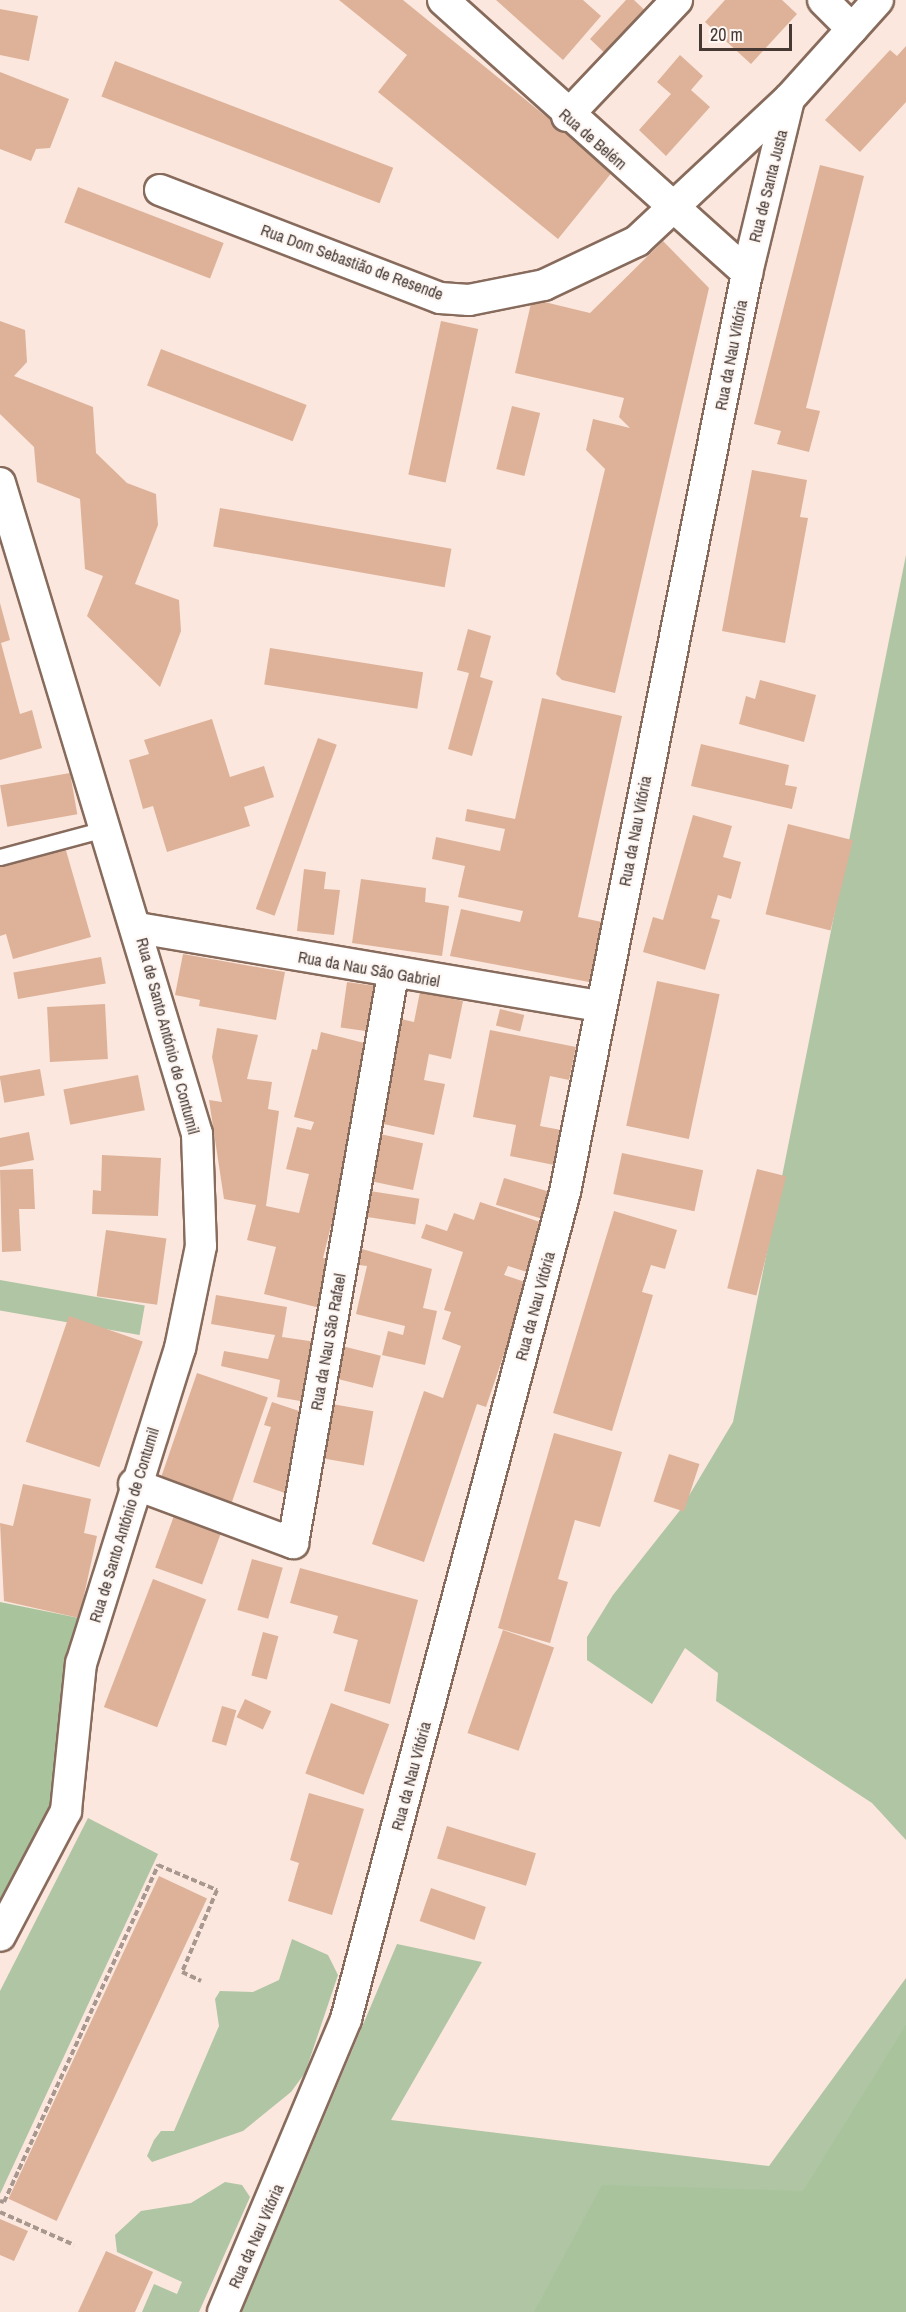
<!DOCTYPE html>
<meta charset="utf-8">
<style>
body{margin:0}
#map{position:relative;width:906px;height:2312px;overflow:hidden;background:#fbe7dd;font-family:"Archivo Narrow",sans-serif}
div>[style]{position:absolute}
.green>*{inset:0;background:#afc5a4;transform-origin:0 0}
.forest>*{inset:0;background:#a9c49d}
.building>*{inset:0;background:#ddb299;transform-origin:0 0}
.path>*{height:4px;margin-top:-2px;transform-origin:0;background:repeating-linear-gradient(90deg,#a7978e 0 6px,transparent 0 9px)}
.roads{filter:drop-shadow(2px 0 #876b5c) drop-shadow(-2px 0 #876b5c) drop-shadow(0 2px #876b5c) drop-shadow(0 -2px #876b5c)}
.lane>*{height:15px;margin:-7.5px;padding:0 7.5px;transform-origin:7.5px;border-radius:7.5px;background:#fff}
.street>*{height:30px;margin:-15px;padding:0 15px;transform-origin:15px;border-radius:15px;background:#fff}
span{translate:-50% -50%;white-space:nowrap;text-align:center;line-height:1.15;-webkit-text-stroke:4.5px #fef7f4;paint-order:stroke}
.street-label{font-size:16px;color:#463933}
.scale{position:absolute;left:699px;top:24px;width:93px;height:27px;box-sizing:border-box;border:3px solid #463933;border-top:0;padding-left:8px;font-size:18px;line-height:21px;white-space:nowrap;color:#463933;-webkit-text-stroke:4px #fef7f4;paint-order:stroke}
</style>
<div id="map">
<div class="green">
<div style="clip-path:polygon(906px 555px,906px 1840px,872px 1803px,716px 1701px,718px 1673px,685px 1648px,652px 1704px,587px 1660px,587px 1637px,613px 1595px,681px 1509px,733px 1422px)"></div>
<div style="left:0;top:1280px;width:147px;height:30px;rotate:10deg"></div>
<div style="clip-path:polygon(88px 1818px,158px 1854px,0 2194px,0 1991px)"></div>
<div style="clip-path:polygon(292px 1939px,328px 1955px,338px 1975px,305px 2073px,291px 2092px,243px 2131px,152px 2162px,147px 2156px,154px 2140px,161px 2131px,174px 2131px,219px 2026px,215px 1999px,220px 1991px,253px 1992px,279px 1980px)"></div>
<div style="clip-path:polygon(397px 1944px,482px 1962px,391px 2120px,769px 2166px,906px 1978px,906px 2312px,242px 2312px)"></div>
<div style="clip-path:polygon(225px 2182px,242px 2185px,250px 2197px,199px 2312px,142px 2312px,154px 2284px,177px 2294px,182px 2282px,117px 2252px,115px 2235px,141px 2211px,191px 2203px)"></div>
</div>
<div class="forest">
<div style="clip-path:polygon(0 1602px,79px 1618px,63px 1785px,0 1917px)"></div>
<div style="clip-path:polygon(906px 2025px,906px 2312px,534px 2312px,602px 2185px,803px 2191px)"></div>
</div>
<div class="building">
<div style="clip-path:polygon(339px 0,403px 0,613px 171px,558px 239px,378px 92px,407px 55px)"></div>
<div style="clip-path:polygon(496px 0,583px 0,601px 16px,563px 60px)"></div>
<div style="clip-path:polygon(626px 0,634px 0,652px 17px,612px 60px,590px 39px)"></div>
<div style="clip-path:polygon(725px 0,782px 0,797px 14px,751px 64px,705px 22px)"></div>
<div style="clip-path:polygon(0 9px,38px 16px,29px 61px,0 55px)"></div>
<div style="clip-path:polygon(906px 46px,906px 102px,860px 152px,825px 120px,890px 50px,897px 56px)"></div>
<div style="clip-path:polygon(680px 55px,703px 76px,691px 90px,710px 107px,666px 156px,639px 130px,671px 94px,657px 82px)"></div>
<div style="left:115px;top:61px;width:298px;height:38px;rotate:21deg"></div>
<div style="clip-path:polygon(0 72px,69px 99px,50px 148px,36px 149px,31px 161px,0 149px)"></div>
<div style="clip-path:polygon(820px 165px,864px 176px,806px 408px,820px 411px,809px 452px,777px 444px,781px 431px,754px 424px)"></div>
<div style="left:78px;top:187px;width:156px;height:38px;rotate:21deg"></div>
<div style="clip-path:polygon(663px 241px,709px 288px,615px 693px,562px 680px,556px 674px,605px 469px,586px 450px,593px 419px,630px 428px,619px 417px,624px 398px,515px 373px,532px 299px,590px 313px)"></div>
<div style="clip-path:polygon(0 321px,25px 330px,27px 362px,14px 376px,93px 407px,96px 453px,127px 483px,156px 494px,158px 525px,135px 584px,179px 600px,181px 631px,160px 687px,87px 616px,103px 576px,85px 569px,80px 499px,37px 482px,34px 447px,0 414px)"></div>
<div style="left:441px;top:321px;width:38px;height:157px;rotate:12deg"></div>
<div style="left:161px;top:349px;width:156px;height:39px;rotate:21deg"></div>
<div style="left:512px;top:406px;width:29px;height:65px;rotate:14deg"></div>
<div style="clip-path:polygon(752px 470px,807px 480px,800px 517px,808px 518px,785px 643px,722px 631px)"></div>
<div style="left:220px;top:508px;width:235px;height:39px;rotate:10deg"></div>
<div style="clip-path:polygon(0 603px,10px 640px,1px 643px,20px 714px,32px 710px,42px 748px,0 760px)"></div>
<div style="clip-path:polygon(468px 629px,491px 636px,480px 677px,493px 681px,472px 756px,448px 749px,469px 673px,457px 670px)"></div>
<div style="left:270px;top:648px;width:155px;height:37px;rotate:9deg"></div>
<div style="clip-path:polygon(760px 680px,816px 695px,804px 742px,739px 724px,746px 696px,755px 699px)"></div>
<div style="clip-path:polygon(542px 698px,622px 716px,578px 917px,602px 922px,589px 982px,450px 956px,461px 909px,520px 922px,523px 911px,458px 897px,465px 866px,432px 859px,436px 837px,500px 851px,505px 829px,465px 821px,467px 809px,515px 819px)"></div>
<div style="clip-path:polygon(212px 719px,230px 777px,264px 766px,274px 797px,244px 807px,250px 826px,167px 852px,153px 806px,143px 809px,129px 760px,149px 754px,144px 740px)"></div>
<div style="left:318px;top:738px;width:20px;height:182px;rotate:20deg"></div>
<div style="clip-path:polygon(701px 744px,789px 765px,785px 785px,797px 787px,792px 809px,691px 786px)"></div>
<div style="left:70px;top:773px;width:42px;height:71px;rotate:80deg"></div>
<div style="clip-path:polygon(693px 815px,732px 826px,723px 857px,741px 862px,731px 899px,718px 895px,711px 918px,720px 920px,705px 970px,643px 952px,653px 917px,663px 920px)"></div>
<div style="left:788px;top:824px;width:67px;height:93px;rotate:14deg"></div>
<div style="clip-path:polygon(65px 847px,91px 937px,13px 959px,6px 934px,0 936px,0 866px)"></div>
<div style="clip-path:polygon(304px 869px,326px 872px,324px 889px,340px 890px,334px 935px,297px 931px)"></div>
<div style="clip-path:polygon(361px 879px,426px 888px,425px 902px,449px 906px,442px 956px,352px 943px)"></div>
<div style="clip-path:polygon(183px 954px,285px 972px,276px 1020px,199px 1006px,200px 1000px,175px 995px)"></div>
<div style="left:101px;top:957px;width:27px;height:89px;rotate:80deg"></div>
<div style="left:657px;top:981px;width:64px;height:148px;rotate:12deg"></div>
<div style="left:347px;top:982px;width:34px;height:46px;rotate:8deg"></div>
<div style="clip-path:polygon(420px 992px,463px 1001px,451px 1059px,429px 1054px,424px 1080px,445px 1084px,434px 1135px,379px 1123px,401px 1019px,414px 1022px)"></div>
<div style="left:105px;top:1004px;width:55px;height:58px;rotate:87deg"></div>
<div style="left:500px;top:1009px;width:25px;height:17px;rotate:14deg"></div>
<div style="clip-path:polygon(217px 1028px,258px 1035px,247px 1079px,272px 1082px,268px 1109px,279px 1111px,266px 1206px,299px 1213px,309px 1174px,286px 1169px,297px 1127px,311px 1130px,314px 1122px,294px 1117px,312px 1049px,317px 1050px,321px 1032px,376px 1046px,323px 1258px,336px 1262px,324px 1309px,264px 1294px,276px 1247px,247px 1240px,256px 1205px,224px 1199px,209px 1100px,222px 1102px,212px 1057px)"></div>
<div style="clip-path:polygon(490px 1030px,576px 1047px,569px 1080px,550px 1076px,540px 1126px,561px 1130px,554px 1165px,510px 1156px,516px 1125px,473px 1117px)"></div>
<div style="left:40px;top:1069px;width:27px;height:41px;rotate:80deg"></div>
<div style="left:138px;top:1075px;width:36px;height:76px;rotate:79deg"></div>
<div style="clip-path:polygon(29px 1132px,34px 1160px,0 1167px,0 1138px)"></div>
<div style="left:380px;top:1134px;width:44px;height:48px;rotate:12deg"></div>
<div style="left:622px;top:1153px;width:83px;height:42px;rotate:12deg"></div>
<div style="clip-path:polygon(102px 1155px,161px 1158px,158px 1216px,92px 1214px,93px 1190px,101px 1191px)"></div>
<div style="clip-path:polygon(33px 1169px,35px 1209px,19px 1209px,21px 1251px,2px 1252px,0 1170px)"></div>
<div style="left:757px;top:1169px;width:30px;height:123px;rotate:14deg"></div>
<div style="left:504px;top:1178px;width:49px;height:28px;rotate:17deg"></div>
<div style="left:370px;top:1191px;width:50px;height:26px;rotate:9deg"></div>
<div style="clip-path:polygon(480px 1202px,543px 1223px,527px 1272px,508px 1266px,504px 1275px,528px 1283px,486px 1407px,477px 1404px,424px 1562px,372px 1544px,424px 1391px,443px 1398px,461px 1346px,442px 1339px,451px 1312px,444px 1310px,463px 1252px,421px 1238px,426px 1224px,447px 1231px,454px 1213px,474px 1220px)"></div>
<div style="clip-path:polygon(614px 1211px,677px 1230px,665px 1269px,651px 1265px,642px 1292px,653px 1295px,612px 1431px,553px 1413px)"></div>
<div style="left:106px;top:1230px;width:61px;height:67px;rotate:8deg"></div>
<div style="clip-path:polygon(362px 1249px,432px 1269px,423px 1308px,437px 1311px,425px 1365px,382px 1355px,388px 1331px,403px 1335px,405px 1326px,356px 1314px,367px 1266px,359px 1265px)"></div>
<div style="clip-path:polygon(216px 1295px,287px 1307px,282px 1337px,316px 1342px,306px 1402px,277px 1397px,280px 1380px,221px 1366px,224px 1351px,268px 1359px,275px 1335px,211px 1324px)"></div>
<div style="left:69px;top:1316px;width:78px;height:133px;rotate:19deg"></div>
<div style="left:342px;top:1346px;width:40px;height:33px;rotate:14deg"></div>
<div style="left:197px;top:1373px;width:75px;height:115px;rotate:19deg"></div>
<div style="clip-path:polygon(272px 1402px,311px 1415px,285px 1493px,253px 1482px,271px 1427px,264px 1425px)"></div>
<div style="left:332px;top:1404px;width:42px;height:55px;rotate:10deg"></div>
<div style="clip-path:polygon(554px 1433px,622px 1452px,600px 1527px,575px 1520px,558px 1579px,568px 1582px,550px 1643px,498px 1628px)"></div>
<div style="left:669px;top:1454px;width:32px;height:50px;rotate:18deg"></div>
<div style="clip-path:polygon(23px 1484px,91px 1499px,84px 1533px,97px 1536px,79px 1618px,4px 1601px,0 1523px,13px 1526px)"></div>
<div style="left:175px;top:1513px;width:50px;height:58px;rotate:20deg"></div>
<div style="left:252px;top:1559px;width:32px;height:53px;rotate:16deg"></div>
<div style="clip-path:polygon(300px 1568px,418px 1600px,390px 1704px,344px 1691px,358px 1640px,333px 1633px,338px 1616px,290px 1603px)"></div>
<div style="left:153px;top:1579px;width:57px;height:137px;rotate:21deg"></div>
<div style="left:503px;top:1630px;width:54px;height:109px;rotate:19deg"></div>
<div style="left:263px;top:1632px;width:16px;height:45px;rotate:15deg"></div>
<div style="left:245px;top:1699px;width:29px;height:20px;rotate:25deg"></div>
<div style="left:331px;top:1703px;width:62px;height:75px;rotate:20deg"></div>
<div style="left:222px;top:1706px;width:15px;height:37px;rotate:16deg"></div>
<div style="clip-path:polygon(309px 1793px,364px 1809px,332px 1915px,288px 1901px,299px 1863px,290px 1860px)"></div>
<div style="left:447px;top:1826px;width:93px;height:34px;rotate:17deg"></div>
<div style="left:159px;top:1876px;width:53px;height:356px;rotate:25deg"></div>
<div style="left:431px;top:1888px;width:58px;height:35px;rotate:19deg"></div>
<div style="clip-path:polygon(0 2219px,28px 2231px,14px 2261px,0 2255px)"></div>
<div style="clip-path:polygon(106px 2251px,153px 2272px,135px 2312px,78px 2312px)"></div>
</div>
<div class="path">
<div style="left:0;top:2201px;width:4px;rotate:14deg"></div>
<div style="left:4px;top:2202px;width:371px;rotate:-65.4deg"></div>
<div style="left:158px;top:1865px;width:64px;rotate:23deg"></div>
<div style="left:217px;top:1890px;width:89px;rotate:113.1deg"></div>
<div style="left:182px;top:1972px;width:21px;rotate:25deg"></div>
<div style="left:0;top:2212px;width:81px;rotate:24deg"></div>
</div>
<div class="roads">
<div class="lane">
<div style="left:0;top:857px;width:112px;rotate:-15deg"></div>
</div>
<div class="street">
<div style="left:443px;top:0;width:409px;rotate:41.9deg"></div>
<div style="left:823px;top:0;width:41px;rotate:45deg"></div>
<div style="left:567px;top:116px;width:160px;rotate:-46.5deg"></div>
<div style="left:160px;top:190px;width:300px;rotate:21.1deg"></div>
<div style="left:440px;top:298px;width:29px;rotate:4deg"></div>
<div style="left:469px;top:300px;width:76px;rotate:-11.3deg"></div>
<div style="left:544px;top:285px;width:103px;rotate:-25.3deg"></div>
<div style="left:637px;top:241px;width:208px;rotate:-43.1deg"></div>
<div style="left:789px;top:99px;width:133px;rotate:-48deg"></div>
<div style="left:0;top:483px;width:680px;rotate:73.16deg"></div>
<div style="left:197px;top:1134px;width:112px;rotate:88deg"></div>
<div style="left:201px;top:1246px;width:104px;rotate:101.6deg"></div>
<div style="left:180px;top:1348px;width:330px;rotate:107.4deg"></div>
<div style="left:81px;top:1663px;width:149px;rotate:95.8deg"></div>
<div style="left:66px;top:1811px;width:141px;rotate:117.8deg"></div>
<div style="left:138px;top:928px;width:469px;rotate:9.6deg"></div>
<div style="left:134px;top:1484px;width:170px;rotate:20.4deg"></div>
<div style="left:293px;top:1543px;width:578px;rotate:-80.03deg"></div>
<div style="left:223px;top:2312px;width:318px;rotate:-67.2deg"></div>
<div style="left:346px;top:2019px;width:856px;rotate:-75.17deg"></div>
<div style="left:565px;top:1192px;width:937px;rotate:-78.8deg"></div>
<div style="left:747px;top:273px;width:179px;rotate:-76.4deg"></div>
</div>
</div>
<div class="street-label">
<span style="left:593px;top:139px;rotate:41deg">Rua de Belém</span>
<span style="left:768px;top:186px;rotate:-76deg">Rua de Santa Justa</span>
<span style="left:352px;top:262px;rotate:20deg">Rua Dom Sebastião de Resende</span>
<span style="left:731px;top:355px;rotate:-79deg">Rua da Nau Vitória</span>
<span style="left:635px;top:831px;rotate:-79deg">Rua da Nau Vitória</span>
<span style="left:369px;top:969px;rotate:10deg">Rua da Nau São Gabriel</span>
<span style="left:168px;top:1036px;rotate:75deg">Rua de Santo António de Contumil</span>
<span style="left:535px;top:1306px;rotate:-75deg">Rua da Nau Vitória</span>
<span style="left:328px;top:1342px;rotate:-80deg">Rua da Nau São Rafael</span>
<span style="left:124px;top:1525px;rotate:-73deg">Rua de Santo António de Contumil</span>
<span style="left:411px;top:1776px;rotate:-75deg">Rua da Nau Vitória</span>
<span style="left:256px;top:2236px;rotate:-66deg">Rua da Nau Vitória</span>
</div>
<div class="scale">20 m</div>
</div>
